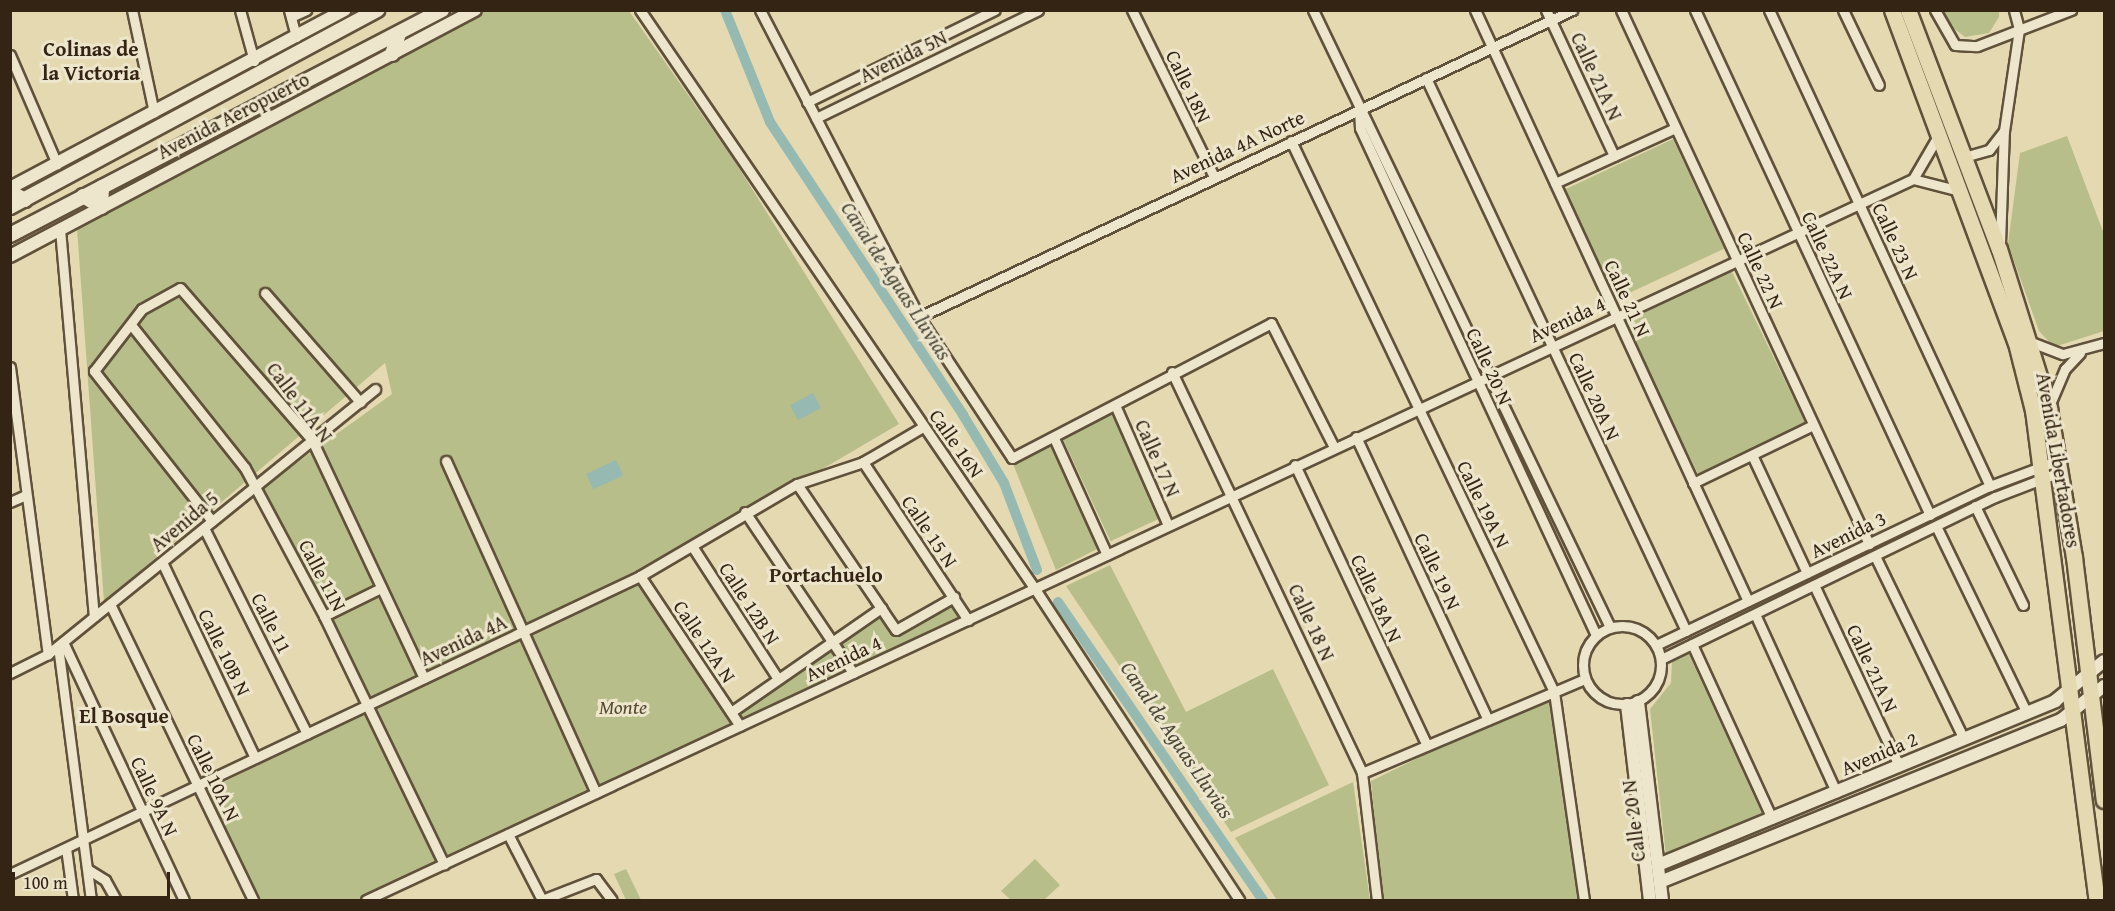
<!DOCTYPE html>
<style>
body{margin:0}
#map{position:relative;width:2115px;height:911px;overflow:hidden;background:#e4d9b1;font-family:"Gentium Book Plus",serif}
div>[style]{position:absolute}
.green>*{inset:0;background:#b8be89;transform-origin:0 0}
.water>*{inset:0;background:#96b9b1;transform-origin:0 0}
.canal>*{height:10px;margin:-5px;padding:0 5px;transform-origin:5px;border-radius:5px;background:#96b9b1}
.roads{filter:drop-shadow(2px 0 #60513b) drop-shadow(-2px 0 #60513b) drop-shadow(0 2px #60513b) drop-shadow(0 -2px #60513b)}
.minor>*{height:9px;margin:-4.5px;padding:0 4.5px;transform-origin:4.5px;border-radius:4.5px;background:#ede6cc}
.minor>.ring{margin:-4.5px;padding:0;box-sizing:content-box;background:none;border:9px solid #ede6cc;border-radius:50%}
.tertiary>*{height:12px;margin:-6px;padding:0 6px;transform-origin:6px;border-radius:6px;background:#ede6cc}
.secondary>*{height:14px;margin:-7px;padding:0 7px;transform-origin:7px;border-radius:7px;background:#ede6cc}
.primary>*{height:15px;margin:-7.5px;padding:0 7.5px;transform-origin:7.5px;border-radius:7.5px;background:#e4d9b1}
span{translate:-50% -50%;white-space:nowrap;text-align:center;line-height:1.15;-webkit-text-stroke:6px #ede6cc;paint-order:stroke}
.street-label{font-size:20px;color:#342414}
.park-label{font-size:20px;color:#554a31;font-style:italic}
.neighbourhood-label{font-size:21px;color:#342414;font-weight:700}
.water-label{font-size:21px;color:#4c493b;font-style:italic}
.frame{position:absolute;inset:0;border:12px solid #342414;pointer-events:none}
.scale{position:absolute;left:12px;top:872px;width:158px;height:27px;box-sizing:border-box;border:3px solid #342414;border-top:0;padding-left:8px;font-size:18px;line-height:21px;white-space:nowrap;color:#342414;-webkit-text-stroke:4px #ede6cc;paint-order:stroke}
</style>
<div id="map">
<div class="green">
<div style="clip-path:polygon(1944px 10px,1999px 11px,1999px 17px,1989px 33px,1965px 37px,1948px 24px)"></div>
<div style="clip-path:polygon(475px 11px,629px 11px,734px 160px,899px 424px,640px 576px,740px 726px,370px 900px,259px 900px,208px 790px,366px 711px,259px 490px,392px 394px,385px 363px,104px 602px,77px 228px)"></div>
<div style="clip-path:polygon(2067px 136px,2104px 234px,2104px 331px,2054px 347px,2039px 331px,2008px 244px,2020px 153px)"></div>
<div style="left:1673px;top:139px;width:121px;height:123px;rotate:65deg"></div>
<div style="left:1731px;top:270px;width:170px;height:119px;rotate:64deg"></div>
<div style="left:1111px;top:412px;width:117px;height:55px;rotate:65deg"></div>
<div style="clip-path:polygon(1051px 443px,1099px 548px,1056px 570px,1013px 464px)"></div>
<div style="clip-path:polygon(1110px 565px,1186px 712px,1273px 669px,1329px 785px,1231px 832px,1066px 586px)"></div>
<div style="clip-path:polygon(956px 600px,966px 616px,858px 667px,839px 641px,885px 610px,900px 631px)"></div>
<div style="clip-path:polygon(833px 645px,851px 670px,742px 721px,735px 712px)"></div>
<div style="clip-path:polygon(1687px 650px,1763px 816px,1666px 856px,1650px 709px,1671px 683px,1672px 661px)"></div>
<div style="clip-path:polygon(1549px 694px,1580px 900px,1382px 900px,1371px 781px)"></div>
<div style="clip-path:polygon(1353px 782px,1370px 900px,1277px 900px,1235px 838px)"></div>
<div style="clip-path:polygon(1035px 859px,1060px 885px,1044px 900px,1011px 900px,1001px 891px)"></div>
<div style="clip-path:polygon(626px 869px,641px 900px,626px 900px,614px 874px)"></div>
</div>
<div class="water">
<div style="left:813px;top:393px;width:17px;height:26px;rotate:62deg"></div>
<div style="left:616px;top:460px;width:17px;height:33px;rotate:65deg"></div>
</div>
<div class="canal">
<div style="left:725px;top:10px;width:121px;rotate:68.1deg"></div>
<div style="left:770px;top:122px;width:351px;rotate:56.6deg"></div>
<div style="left:963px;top:415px;width:79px;rotate:58.9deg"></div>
<div style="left:1004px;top:483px;width:93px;rotate:69.2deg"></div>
<div style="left:1058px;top:602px;width:362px;rotate:55.5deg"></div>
</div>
<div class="roads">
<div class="minor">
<div style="left:132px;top:10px;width:105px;rotate:77.9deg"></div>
<div style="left:240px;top:10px;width:53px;rotate:74.6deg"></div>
<div style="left:289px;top:10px;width:28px;rotate:75deg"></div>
<div style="left:640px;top:10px;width:701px;rotate:55.7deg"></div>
<div style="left:1035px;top:589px;width:372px;rotate:56.7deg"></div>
<div style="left:760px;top:10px;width:346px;rotate:62.6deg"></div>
<div style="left:919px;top:317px;width:169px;rotate:56.6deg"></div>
<div style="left:1012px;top:458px;width:292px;rotate:-27.5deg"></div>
<div style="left:1271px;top:323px;width:139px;rotate:63.1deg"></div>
<div style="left:1132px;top:10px;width:186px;rotate:63.8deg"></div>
<div style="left:1313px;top:10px;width:685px;rotate:64.3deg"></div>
<div style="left:1475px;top:10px;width:651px;rotate:65.21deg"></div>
<div style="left:1546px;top:10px;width:161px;rotate:65deg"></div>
<div style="left:1621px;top:10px;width:589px;rotate:65.09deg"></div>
<div style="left:1695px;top:10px;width:557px;rotate:65.05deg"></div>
<div style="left:1769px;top:10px;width:525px;rotate:65.1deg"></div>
<div style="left:1843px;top:10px;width:83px;rotate:64.4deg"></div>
<div style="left:1935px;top:10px;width:40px;rotate:60.3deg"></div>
<div style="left:1955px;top:45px;width:22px;rotate:3deg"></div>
<div style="left:1977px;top:46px;width:101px;rotate:-21deg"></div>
<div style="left:291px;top:17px;width:17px;rotate:-25deg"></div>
<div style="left:10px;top:55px;width:119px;rotate:66.7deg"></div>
<div style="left:1426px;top:78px;width:611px;rotate:64.82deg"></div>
<div style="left:807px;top:102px;width:209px;rotate:-26.1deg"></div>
<div style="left:1359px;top:109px;width:19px;rotate:87deg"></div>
<div style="left:1360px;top:128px;width:559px;rotate:65.04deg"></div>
<div style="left:816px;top:118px;width:247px;rotate:-25.9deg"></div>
<div style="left:1291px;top:141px;width:611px;rotate:64.48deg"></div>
<div style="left:1554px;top:692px;width:210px;rotate:81.8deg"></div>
<div style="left:1964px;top:157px;width:26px;rotate:-16deg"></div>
<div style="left:1989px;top:150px;width:24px;rotate:-52deg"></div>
<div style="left:1913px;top:179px;width:49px;rotate:14.3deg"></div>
<div style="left:1555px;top:183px;width:132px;rotate:-24.6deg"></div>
<div style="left:60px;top:229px;width:389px;rotate:85deg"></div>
<div style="left:2000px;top:243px;width:112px;rotate:-88deg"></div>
<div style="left:2004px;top:131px;width:103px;rotate:-81.6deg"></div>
<div style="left:2019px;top:29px;width:20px;rotate:-105deg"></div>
<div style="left:265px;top:293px;width:145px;rotate:48.9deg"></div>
<div style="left:919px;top:317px;width:722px;rotate:-25.18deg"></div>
<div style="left:132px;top:326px;width:181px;rotate:51.5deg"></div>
<div style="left:245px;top:468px;width:168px;rotate:61.9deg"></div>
<div style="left:324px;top:616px;width:276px;rotate:64.2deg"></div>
<div style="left:2031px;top:342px;width:34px;rotate:21deg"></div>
<div style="left:2063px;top:354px;width:42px;rotate:-15deg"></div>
<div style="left:10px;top:367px;width:290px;rotate:82.5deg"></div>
<div style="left:1172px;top:372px;width:444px;rotate:64.6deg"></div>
<div style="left:1362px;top:773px;width:128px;rotate:83.3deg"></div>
<div style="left:2050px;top:404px;width:38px;rotate:-67deg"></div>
<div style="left:2065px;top:369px;width:22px;rotate:-47deg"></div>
<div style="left:1115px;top:405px;width:131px;rotate:66.2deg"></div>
<div style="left:1356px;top:437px;width:312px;rotate:65deg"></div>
<div style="left:1054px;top:438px;width:128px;rotate:65.6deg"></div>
<div style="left:1752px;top:455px;width:130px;rotate:65deg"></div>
<div style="left:446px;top:461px;width:364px;rotate:65.7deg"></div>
<div style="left:863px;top:462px;width:190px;rotate:56.4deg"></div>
<div style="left:1295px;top:465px;width:310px;rotate:64.8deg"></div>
<div style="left:1693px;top:483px;width:133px;rotate:-25.8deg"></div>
<div style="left:797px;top:484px;width:176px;rotate:55.9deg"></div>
<div style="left:896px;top:630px;width:67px;rotate:-29.6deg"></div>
<div style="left:10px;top:502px;width:17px;rotate:-24deg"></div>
<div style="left:1975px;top:506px;width:110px;rotate:64.1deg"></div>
<div style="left:745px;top:512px;width:194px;rotate:56.1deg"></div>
<div style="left:212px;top:521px;width:191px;rotate:-128.2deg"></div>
<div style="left:94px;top:371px;width:78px;rotate:-52.3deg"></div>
<div style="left:142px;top:309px;width:43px;rotate:-28.9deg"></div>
<div style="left:180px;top:288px;width:201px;rotate:49deg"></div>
<div style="left:312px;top:440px;width:263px;rotate:64.8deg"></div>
<div style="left:1936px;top:526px;width:208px;rotate:64.1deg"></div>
<div style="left:204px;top:528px;width:230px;rotate:63.4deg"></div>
<div style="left:692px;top:546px;width:158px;rotate:57.1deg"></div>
<div style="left:1875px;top:556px;width:203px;rotate:64.1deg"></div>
<div style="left:162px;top:562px;width:217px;rotate:64.6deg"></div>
<div style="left:640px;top:576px;width:180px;rotate:56.3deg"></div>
<div style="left:1814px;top:585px;width:200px;rotate:64.8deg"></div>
<div style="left:110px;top:604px;width:329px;rotate:64.2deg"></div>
<div style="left:1755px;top:614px;width:196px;rotate:65.5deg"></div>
<div style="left:324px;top:616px;width:64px;rotate:-26.2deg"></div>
<div class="ring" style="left:1583px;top:626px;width:69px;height:69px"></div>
<div style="left:63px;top:642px;width:285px;rotate:64.9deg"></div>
<div style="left:1692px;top:644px;width:192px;rotate:65.4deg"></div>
<div style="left:1656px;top:645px;width:370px;rotate:-25.5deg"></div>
<div style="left:1990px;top:486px;width:74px;rotate:-20.6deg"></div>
<div style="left:58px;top:646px;width:256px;rotate:82.6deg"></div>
<div style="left:1661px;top:659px;width:371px;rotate:-25.9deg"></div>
<div style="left:1995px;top:497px;width:70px;rotate:-21deg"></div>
<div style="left:10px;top:673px;width:42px;rotate:-26.6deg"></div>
<div style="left:48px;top:654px;width:421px;rotate:-39deg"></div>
<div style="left:731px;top:712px;width:183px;rotate:-34.7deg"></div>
<div style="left:1362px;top:773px;width:242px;rotate:-22.9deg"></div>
<div style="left:508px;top:834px;width:74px;rotate:62.7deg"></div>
<div style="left:542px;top:900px;width:58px;rotate:-21.3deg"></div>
<div style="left:596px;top:879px;width:26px;rotate:53deg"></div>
<div style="left:66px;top:848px;width:52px;rotate:82.3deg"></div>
<div style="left:89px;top:870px;width:19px;rotate:32deg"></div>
<div style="left:105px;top:880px;width:23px;rotate:61deg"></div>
<div style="left:10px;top:874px;width:697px;rotate:-25.31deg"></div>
<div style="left:640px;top:576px;width:182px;rotate:-30.4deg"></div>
<div style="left:797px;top:484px;width:70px;rotate:-18.4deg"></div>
<div style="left:863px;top:462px;width:69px;rotate:-30.3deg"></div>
<div style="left:366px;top:900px;width:1707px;rotate:-24.99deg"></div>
<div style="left:1913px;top:179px;width:50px;rotate:-59.8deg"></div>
</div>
<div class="tertiary">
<div style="left:10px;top:188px;width:379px;rotate:-28deg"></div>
<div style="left:10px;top:256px;width:526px;rotate:-27.88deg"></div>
<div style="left:1638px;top:702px;width:199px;rotate:83.1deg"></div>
<div style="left:1627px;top:705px;width:196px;rotate:83.3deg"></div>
<div style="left:1658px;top:865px;width:430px;rotate:-22.4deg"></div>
<div style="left:2055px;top:701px;width:63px;rotate:-39.2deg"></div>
<div style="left:1660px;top:882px;width:432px;rotate:-22deg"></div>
<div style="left:2061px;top:720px;width:55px;rotate:-38.3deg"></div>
</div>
<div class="secondary">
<div style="left:392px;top:54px;width:21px;rotate:-71deg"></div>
<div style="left:10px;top:192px;width:17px;rotate:28deg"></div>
<div style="left:83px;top:196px;width:21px;rotate:31deg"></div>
<div style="left:101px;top:207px;width:20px;rotate:-87deg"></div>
<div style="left:10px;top:207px;width:417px;rotate:-28.2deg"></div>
<div style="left:10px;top:235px;width:487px;rotate:-27.5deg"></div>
</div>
<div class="primary">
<div style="left:1892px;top:10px;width:355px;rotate:69.6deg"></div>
<div style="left:2016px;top:343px;width:69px;rotate:75.8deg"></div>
<div style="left:2033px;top:410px;width:494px;rotate:82.6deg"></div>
<div style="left:1908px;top:10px;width:256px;rotate:69.2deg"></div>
<div style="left:1999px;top:249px;width:167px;rotate:72.5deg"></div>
<div style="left:2049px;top:408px;width:151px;rotate:80.5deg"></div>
<div style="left:2074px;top:557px;width:245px;rotate:83deg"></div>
</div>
</div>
<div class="street-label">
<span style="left:903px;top:56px;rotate:-26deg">Avenida 5N</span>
<span style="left:1597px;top:76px;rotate:65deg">Calle 21A N</span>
<span style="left:1189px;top:86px;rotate:64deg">Calle 18N</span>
<span style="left:233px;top:115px;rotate:-27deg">Avenida Aeropuerto</span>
<span style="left:1237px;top:146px;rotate:-25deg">Avenida 4A Norte</span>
<span style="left:1896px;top:241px;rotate:65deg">Calle 23 N</span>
<span style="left:1828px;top:255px;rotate:65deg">Calle 22A N</span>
<span style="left:1761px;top:270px;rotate:65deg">Calle 22 N</span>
<span style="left:1628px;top:298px;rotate:65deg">Calle 21 N</span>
<span style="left:1567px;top:319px;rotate:-25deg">Avenida 4</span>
<span style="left:1490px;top:366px;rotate:65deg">Calle 20 N</span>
<span style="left:1595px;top:396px;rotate:65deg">Calle 20A N</span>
<span style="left:300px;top:402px;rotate:53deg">Calle 11A N</span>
<span style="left:957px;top:443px;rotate:55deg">Calle 16N</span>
<span style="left:1158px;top:458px;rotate:66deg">Calle 17 N</span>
<span style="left:2059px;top:460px;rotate:80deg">Avenida Libertadores</span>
<span style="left:1484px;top:504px;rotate:64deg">Calle 19A N</span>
<span style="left:184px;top:521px;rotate:-40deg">Avenida 5</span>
<span style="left:930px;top:531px;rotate:56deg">Calle 15 N</span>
<span style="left:1848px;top:534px;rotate:-26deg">Avenida 3</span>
<span style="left:1438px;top:571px;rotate:65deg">Calle 19 N</span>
<span style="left:323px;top:575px;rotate:62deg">Calle 11N</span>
<span style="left:1377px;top:598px;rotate:65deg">Calle 18A N</span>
<span style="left:750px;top:603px;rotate:57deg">Calle 12B N</span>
<span style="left:1312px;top:622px;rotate:65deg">Calle 18 N</span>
<span style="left:272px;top:623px;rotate:63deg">Calle 11</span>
<span style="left:463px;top:640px;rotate:-25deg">Avenida 4A</span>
<span style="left:705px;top:641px;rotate:56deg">Calle 12A N</span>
<span style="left:225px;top:652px;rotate:64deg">Calle 10B N</span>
<span style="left:843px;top:658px;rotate:-25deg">Avenida 4</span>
<span style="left:1873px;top:668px;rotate:65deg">Calle 21A N</span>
<span style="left:1879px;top:753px;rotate:-23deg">Avenida 2</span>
<span style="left:214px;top:777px;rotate:64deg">Calle 10A N</span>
<span style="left:155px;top:796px;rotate:65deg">Calle 9A N</span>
<span style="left:1633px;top:821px;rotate:-97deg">Calle 20 N</span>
</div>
<div class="park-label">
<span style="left:623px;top:706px">Monte</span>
</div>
<div class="neighbourhood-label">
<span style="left:91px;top:61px">Colinas de<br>la Victoria</span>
<span style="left:826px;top:575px">Portachuelo</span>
<span style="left:124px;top:716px">El Bosque</span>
</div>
<div class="water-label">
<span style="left:896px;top:281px;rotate:57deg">Canal de Aguas Lluvias</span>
<span style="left:1177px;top:740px;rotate:56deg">Canal de Aguas Lluvias</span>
</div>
<div class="frame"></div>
<div class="scale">100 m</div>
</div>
